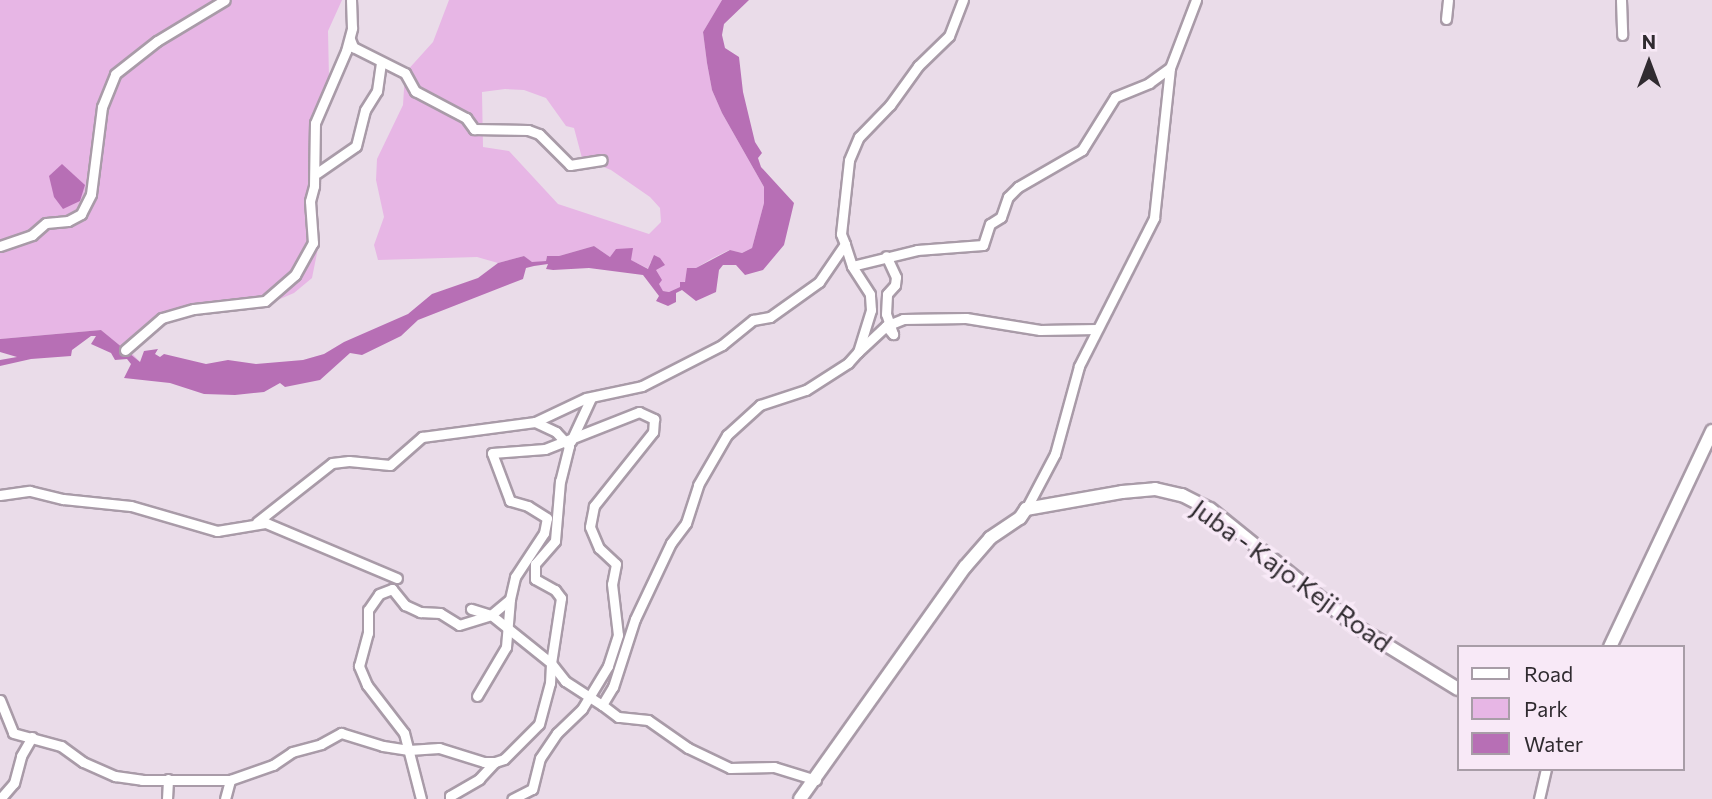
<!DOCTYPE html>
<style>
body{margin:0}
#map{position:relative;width:1712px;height:799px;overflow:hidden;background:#eadce9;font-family:Commissioner,sans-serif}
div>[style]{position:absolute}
.green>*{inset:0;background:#e7b6e5}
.water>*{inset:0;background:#b76fb5}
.roads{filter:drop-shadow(2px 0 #a99ba8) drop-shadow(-2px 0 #a99ba8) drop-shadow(0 2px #a99ba8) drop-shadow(0 -2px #a99ba8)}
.street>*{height:9px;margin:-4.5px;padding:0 4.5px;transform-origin:4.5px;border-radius:4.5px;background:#fff}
.secondary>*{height:12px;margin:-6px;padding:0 6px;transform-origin:6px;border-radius:6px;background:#fff}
span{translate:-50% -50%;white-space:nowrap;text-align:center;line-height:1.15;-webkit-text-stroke:7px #f8e9f7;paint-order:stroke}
.street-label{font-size:26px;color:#302b30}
.legend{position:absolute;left:1457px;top:645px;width:228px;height:126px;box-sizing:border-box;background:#f8e9f7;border:2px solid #a89da7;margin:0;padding:9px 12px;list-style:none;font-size:21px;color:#302b30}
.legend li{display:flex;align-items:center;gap:14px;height:35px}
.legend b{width:35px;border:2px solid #a89da7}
.north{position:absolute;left:1614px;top:28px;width:70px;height:70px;-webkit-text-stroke:5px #f8e9f7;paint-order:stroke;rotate:0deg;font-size:19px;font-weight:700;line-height:28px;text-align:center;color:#302b30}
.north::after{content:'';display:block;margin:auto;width:24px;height:32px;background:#302b30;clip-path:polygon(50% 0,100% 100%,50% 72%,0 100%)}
</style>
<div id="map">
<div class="green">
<div style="clip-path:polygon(0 0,342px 0,328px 31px,329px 78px,317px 147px,313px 225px,318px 248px,312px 278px,294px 293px,259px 308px,200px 313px,155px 324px,128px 349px,140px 362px,101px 330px,0 339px)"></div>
<div style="clip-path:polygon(evenodd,449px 0,722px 0,703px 32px,707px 63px,712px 90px,722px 113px,764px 187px,764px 203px,752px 248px,742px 253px,729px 250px,711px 259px,696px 268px,680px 287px,669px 292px,663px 291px,658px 283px,656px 270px,650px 262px,649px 269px,630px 260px,631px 256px,616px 252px,610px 257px,594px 246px,559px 256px,547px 256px,546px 261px,532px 263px,524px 256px,498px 263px,477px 257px,378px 260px,374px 245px,384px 217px,376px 180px,377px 159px,403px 105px,405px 73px,433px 42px,449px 0,505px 89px,524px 90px,546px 98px,566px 126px,574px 128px,582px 158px,611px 170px,650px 197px,660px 208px,661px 222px,649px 234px,558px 204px,509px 151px,483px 147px,482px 92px,505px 89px)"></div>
</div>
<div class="water">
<div style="clip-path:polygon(722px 0,749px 0,724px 24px,722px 35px,725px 48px,739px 57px,743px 92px,755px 142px,762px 153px,758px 158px,761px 167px,794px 203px,784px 245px,763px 270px,745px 275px,736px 265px,723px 265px,719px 270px,716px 292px,696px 301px,682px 290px,676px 293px,676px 302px,668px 306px,656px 301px,659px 296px,643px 275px,589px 268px,553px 270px,546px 269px,548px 264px,534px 266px,526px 268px,523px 279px,418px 320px,401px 336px,362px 355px,350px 353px,320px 380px,285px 387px,280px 383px,264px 392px,235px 395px,204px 394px,170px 383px,124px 378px,131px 364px,127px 359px,115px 360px,111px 353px,91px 344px,96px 336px,91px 336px,72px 350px,71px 356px,31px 359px,0 366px,0 360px,17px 357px,0 352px,0 339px,101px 330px,140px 362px,144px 351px,158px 349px,155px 354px,160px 357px,164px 354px,206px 364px,228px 360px,256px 364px,303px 360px,324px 354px,344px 342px,408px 314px,432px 294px,478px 278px,498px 263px,524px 256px,532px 262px,546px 261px,547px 256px,559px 256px,594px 246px,610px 257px,616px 249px,633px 248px,631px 260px,648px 269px,654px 255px,660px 258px,665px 265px,656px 270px,662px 280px,659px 284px,663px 291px,669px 292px,680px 287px,680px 282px,685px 282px,687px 268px,696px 268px,730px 250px,742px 253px,752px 248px,764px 203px,764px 187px,722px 113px,712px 90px,707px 63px,703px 32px)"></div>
<div style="clip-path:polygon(62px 164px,85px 185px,80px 201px,63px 209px,54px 197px,49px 176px)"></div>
</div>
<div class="roads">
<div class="street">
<div style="left:1621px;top:0;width:35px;rotate:88deg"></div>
<div style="left:1446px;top:19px;width:19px;rotate:-84deg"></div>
<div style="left:350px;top:39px;width:9px;rotate:69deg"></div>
<div style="left:353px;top:47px;width:58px;rotate:26.6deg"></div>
<div style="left:405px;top:73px;width:21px;rotate:61deg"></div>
<div style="left:415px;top:91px;width:58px;rotate:27.9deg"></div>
<div style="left:466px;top:118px;width:14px;rotate:54deg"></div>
<div style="left:474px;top:129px;width:54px;rotate:1.1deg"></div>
<div style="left:528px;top:130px;width:12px;rotate:20deg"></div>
<div style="left:539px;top:134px;width:44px;rotate:45deg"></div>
<div style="left:570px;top:165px;width:32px;rotate:-9deg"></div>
<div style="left:317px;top:173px;width:47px;rotate:-34.7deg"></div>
<div style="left:356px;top:146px;width:37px;rotate:-76deg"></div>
<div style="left:365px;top:110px;width:22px;rotate:-58deg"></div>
<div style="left:377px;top:91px;width:28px;rotate:-82deg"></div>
<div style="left:0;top:246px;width:34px;rotate:-19deg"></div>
<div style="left:32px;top:235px;width:18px;rotate:-41deg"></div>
<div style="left:46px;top:223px;width:22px;rotate:-5deg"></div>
<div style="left:68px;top:221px;width:15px;rotate:-28deg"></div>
<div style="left:81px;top:214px;width:22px;rotate:-63deg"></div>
<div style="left:91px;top:194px;width:88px;rotate:-82.8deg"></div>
<div style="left:102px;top:107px;width:35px;rotate:-68deg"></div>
<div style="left:115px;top:74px;width:53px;rotate:-38.2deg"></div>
<div style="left:157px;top:41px;width:79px;rotate:-31.1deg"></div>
<div style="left:852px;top:266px;width:67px;rotate:-13.8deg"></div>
<div style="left:917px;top:250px;width:66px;rotate:-4.3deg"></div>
<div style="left:983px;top:245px;width:22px;rotate:-72deg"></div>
<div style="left:990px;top:224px;width:13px;rotate:-32deg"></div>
<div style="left:1001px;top:217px;width:21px;rotate:-71deg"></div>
<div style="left:1008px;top:197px;width:14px;rotate:-45deg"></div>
<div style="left:1018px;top:187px;width:74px;rotate:-30deg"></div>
<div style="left:1082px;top:150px;width:62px;rotate:-58.1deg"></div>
<div style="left:1115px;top:97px;width:37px;rotate:-22deg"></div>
<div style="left:1149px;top:83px;width:26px;rotate:-36deg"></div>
<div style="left:886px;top:326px;width:11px;rotate:49deg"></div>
<div style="left:893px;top:334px;width:21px;rotate:-109deg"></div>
<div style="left:886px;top:314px;width:20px;rotate:-87deg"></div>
<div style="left:887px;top:294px;width:12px;rotate:-48deg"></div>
<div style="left:895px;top:285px;width:8px;rotate:-83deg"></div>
<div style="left:896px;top:277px;width:23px;rotate:-115deg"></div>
<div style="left:125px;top:350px;width:49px;rotate:-40.9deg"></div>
<div style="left:162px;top:318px;width:33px;rotate:-16deg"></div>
<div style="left:194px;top:309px;width:71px;rotate:-6.4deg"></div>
<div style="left:265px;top:301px;width:40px;rotate:-41deg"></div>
<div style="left:295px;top:275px;width:37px;rotate:-61deg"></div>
<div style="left:313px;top:243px;width:42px;rotate:-94.1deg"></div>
<div style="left:310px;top:201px;width:16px;rotate:-75deg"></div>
<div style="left:314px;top:186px;width:63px;rotate:-89.1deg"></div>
<div style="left:315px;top:123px;width:78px;rotate:-66.7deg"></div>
<div style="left:346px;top:51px;width:24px;rotate:-75deg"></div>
<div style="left:352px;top:28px;width:28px;rotate:-92deg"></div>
<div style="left:858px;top:352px;width:38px;rotate:-43deg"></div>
<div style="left:886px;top:326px;width:18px;rotate:-22deg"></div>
<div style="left:903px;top:319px;width:63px;rotate:-0.9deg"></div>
<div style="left:966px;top:318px;width:75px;rotate:9.2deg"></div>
<div style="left:1040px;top:330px;width:57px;rotate:-1deg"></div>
<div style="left:535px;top:422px;width:23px;rotate:25deg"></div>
<div style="left:556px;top:432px;width:19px;rotate:47deg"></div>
<div style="left:569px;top:446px;width:36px;rotate:104deg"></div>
<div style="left:560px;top:481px;width:60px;rotate:94.8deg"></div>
<div style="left:555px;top:541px;width:30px;rotate:131deg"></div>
<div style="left:535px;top:564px;width:15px;rotate:90deg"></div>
<div style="left:535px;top:579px;width:23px;rotate:29deg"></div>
<div style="left:555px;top:590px;width:10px;rotate:53deg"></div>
<div style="left:561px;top:598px;width:66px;rotate:98.7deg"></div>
<div style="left:551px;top:663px;width:23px;rotate:52deg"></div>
<div style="left:565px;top:681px;width:44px;rotate:33deg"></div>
<div style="left:571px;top:441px;width:47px;rotate:-65.1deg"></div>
<div style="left:0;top:495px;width:30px;rotate:-8deg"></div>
<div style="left:30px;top:491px;width:34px;rotate:14deg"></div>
<div style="left:63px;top:499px;width:68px;rotate:5.9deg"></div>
<div style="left:131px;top:506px;width:90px;rotate:16.2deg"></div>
<div style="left:217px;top:531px;width:50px;rotate:-9.3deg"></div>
<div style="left:266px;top:523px;width:142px;rotate:22.8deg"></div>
<div style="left:1026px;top:509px;width:62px;rotate:-62.2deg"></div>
<div style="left:1055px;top:454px;width:91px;rotate:-74.7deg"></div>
<div style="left:1079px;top:366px;width:166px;rotate:-63.1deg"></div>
<div style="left:1154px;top:218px;width:151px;rotate:-83.9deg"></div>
<div style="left:1170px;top:68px;width:73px;rotate:-69.1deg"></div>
<div style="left:257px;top:522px;width:95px;rotate:-38.2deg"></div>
<div style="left:332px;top:463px;width:17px;rotate:-7deg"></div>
<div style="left:349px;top:461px;width:41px;rotate:5.6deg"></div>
<div style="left:390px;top:465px;width:43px;rotate:-41.2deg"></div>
<div style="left:422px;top:437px;width:114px;rotate:-7.6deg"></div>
<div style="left:535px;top:422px;width:56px;rotate:-25.2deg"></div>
<div style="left:586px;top:398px;width:57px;rotate:-12.1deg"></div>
<div style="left:642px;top:386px;width:90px;rotate:-27.1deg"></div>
<div style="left:722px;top:345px;width:40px;rotate:-39deg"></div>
<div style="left:753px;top:320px;width:17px;rotate:-10deg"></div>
<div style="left:770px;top:317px;width:60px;rotate:-35.5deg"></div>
<div style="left:819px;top:282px;width:46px;rotate:-55.6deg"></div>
<div style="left:845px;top:244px;width:11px;rotate:-112deg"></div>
<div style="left:841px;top:234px;width:74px;rotate:-83.8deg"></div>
<div style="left:849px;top:160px;width:25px;rotate:-67deg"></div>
<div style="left:859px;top:137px;width:45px;rotate:-45.9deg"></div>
<div style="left:890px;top:105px;width:48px;rotate:-54.3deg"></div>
<div style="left:918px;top:66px;width:43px;rotate:-44.1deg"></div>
<div style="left:949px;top:36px;width:39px;rotate:-69deg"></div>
<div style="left:477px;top:696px;width:57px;rotate:-59.4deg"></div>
<div style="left:506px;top:647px;width:48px;rotate:-85.2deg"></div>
<div style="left:0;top:700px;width:35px;rotate:68deg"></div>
<div style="left:13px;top:733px;width:50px;rotate:15.2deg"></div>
<div style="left:61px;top:746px;width:27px;rotate:36deg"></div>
<div style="left:83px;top:762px;width:35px;rotate:24deg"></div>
<div style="left:115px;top:776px;width:27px;rotate:8deg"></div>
<div style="left:142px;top:780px;width:88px"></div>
<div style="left:230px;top:780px;width:46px;rotate:-19.2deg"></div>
<div style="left:273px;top:765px;width:23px;rotate:-34deg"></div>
<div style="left:292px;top:752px;width:30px;rotate:-15deg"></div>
<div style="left:321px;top:744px;width:23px;rotate:-29deg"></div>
<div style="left:341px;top:733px;width:44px;rotate:17.2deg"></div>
<div style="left:383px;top:746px;width:26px;rotate:9deg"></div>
<div style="left:409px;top:750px;width:30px;rotate:-4deg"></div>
<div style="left:439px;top:748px;width:47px;rotate:17.3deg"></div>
<div style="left:484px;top:762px;width:11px"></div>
<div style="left:495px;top:762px;width:9px;rotate:-18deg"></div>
<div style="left:504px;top:759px;width:49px;rotate:-45deg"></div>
<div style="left:539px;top:724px;width:42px;rotate:-75deg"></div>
<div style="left:550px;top:683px;width:20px;rotate:-87deg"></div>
<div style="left:551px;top:663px;width:77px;rotate:-141.3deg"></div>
<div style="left:491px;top:615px;width:21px;rotate:-163deg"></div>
<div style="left:816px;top:780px;width:44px;rotate:-162.8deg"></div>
<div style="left:774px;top:767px;width:44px;rotate:178.7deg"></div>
<div style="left:730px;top:768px;width:47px;rotate:-154.5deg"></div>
<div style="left:688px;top:748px;width:49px;rotate:-145deg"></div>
<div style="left:648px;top:720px;width:30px;rotate:-174deg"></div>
<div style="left:618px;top:717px;width:20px;rotate:-143deg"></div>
<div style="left:602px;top:705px;width:21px;rotate:-59deg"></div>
<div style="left:613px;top:687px;width:71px;rotate:-72.1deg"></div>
<div style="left:635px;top:619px;width:84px;rotate:-64.7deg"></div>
<div style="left:671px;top:543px;width:25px;rotate:-53deg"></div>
<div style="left:686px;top:523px;width:40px;rotate:-72deg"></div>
<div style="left:698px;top:485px;width:58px;rotate:-59.9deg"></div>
<div style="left:727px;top:435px;width:45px;rotate:-42.3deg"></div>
<div style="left:760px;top:405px;width:48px;rotate:-18.1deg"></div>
<div style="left:806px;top:390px;width:50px;rotate:-32.7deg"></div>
<div style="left:848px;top:363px;width:15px;rotate:-48deg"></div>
<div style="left:858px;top:352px;width:44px;rotate:-72.8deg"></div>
<div style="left:871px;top:310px;width:16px;rotate:-94deg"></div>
<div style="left:870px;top:294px;width:33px;rotate:-123deg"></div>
<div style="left:852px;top:266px;width:23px;rotate:-108deg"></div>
<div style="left:0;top:799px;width:21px;rotate:-49deg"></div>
<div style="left:14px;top:783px;width:28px;rotate:-75deg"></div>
<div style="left:21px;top:756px;width:22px;rotate:-60deg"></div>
<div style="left:167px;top:799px;width:20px;rotate:-87deg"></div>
<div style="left:225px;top:799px;width:20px;rotate:-75deg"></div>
<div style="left:421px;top:799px;width:68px;rotate:-104.4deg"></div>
<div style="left:404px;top:733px;width:61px;rotate:-127.6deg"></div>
<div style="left:367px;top:685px;width:21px;rotate:-113deg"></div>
<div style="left:359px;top:666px;width:34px;rotate:-75deg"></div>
<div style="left:368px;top:633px;width:23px;rotate:-90deg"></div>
<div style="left:368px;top:610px;width:19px;rotate:-55deg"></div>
<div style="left:379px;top:594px;width:14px;rotate:-21deg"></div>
<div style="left:392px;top:589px;width:21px;rotate:51deg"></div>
<div style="left:405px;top:605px;width:17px;rotate:25deg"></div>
<div style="left:420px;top:612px;width:20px;rotate:3deg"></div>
<div style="left:440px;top:613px;width:22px;rotate:32deg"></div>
<div style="left:459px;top:625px;width:34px;rotate:-17deg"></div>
<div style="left:491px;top:615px;width:25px;rotate:-40deg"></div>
<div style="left:510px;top:599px;width:23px;rotate:-77deg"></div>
<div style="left:515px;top:577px;width:53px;rotate:-56.6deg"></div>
<div style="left:544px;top:533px;width:15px;rotate:-79deg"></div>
<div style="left:547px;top:518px;width:22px;rotate:-148deg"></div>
<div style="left:528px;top:506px;width:19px;rotate:-164deg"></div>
<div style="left:510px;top:501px;width:51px;rotate:-110.6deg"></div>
<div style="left:492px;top:453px;width:53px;rotate:-4.3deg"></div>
<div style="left:545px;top:449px;width:101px;rotate:-21.5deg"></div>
<div style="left:639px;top:412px;width:17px;rotate:25deg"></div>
<div style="left:654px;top:419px;width:13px;rotate:94deg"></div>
<div style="left:653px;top:432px;width:95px;rotate:128.6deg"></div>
<div style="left:594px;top:506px;width:21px;rotate:101deg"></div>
<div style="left:590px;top:527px;width:23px;rotate:67deg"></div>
<div style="left:599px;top:548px;width:23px;rotate:43deg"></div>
<div style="left:616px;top:564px;width:20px;rotate:101deg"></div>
<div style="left:612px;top:584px;width:51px;rotate:83.3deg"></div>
<div style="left:618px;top:635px;width:33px;rotate:108deg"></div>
<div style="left:608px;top:666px;width:50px;rotate:121.2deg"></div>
<div style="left:582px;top:709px;width:35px;rotate:136deg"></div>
<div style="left:557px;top:733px;width:30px;rotate:124deg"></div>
<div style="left:540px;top:758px;width:32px;rotate:104deg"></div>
<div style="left:532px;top:789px;width:22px;rotate:153deg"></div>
<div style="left:450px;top:799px;width:3px;rotate:-90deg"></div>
<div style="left:450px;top:796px;width:34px;rotate:-30deg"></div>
<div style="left:479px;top:779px;width:23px;rotate:-47deg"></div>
<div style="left:1539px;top:799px;width:31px;rotate:-77deg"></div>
</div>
<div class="secondary">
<div style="left:1610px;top:647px;width:239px;rotate:-64.7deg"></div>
<div style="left:800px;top:799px;width:285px;rotate:-54.6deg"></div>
<div style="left:965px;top:567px;width:38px;rotate:-49deg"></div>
<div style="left:990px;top:538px;width:36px;rotate:-34deg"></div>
<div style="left:1020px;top:518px;width:11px;rotate:-56deg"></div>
<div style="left:1026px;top:509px;width:97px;rotate:-10deg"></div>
<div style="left:1122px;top:492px;width:33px;rotate:-5deg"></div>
<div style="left:1155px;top:489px;width:28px;rotate:13deg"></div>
<div style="left:1182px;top:495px;width:31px;rotate:27deg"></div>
<div style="left:1210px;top:509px;width:185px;rotate:38.9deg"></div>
<div style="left:1354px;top:625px;width:122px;rotate:31.6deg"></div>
</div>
</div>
<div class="street-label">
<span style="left:1292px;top:575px;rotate:36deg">Juba - Kajo Keji Road</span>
</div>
<ul class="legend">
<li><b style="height:9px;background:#fff"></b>Road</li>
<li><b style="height:19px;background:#e7b6e5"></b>Park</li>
<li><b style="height:19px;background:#b76fb5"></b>Water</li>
</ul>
<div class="north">N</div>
</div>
